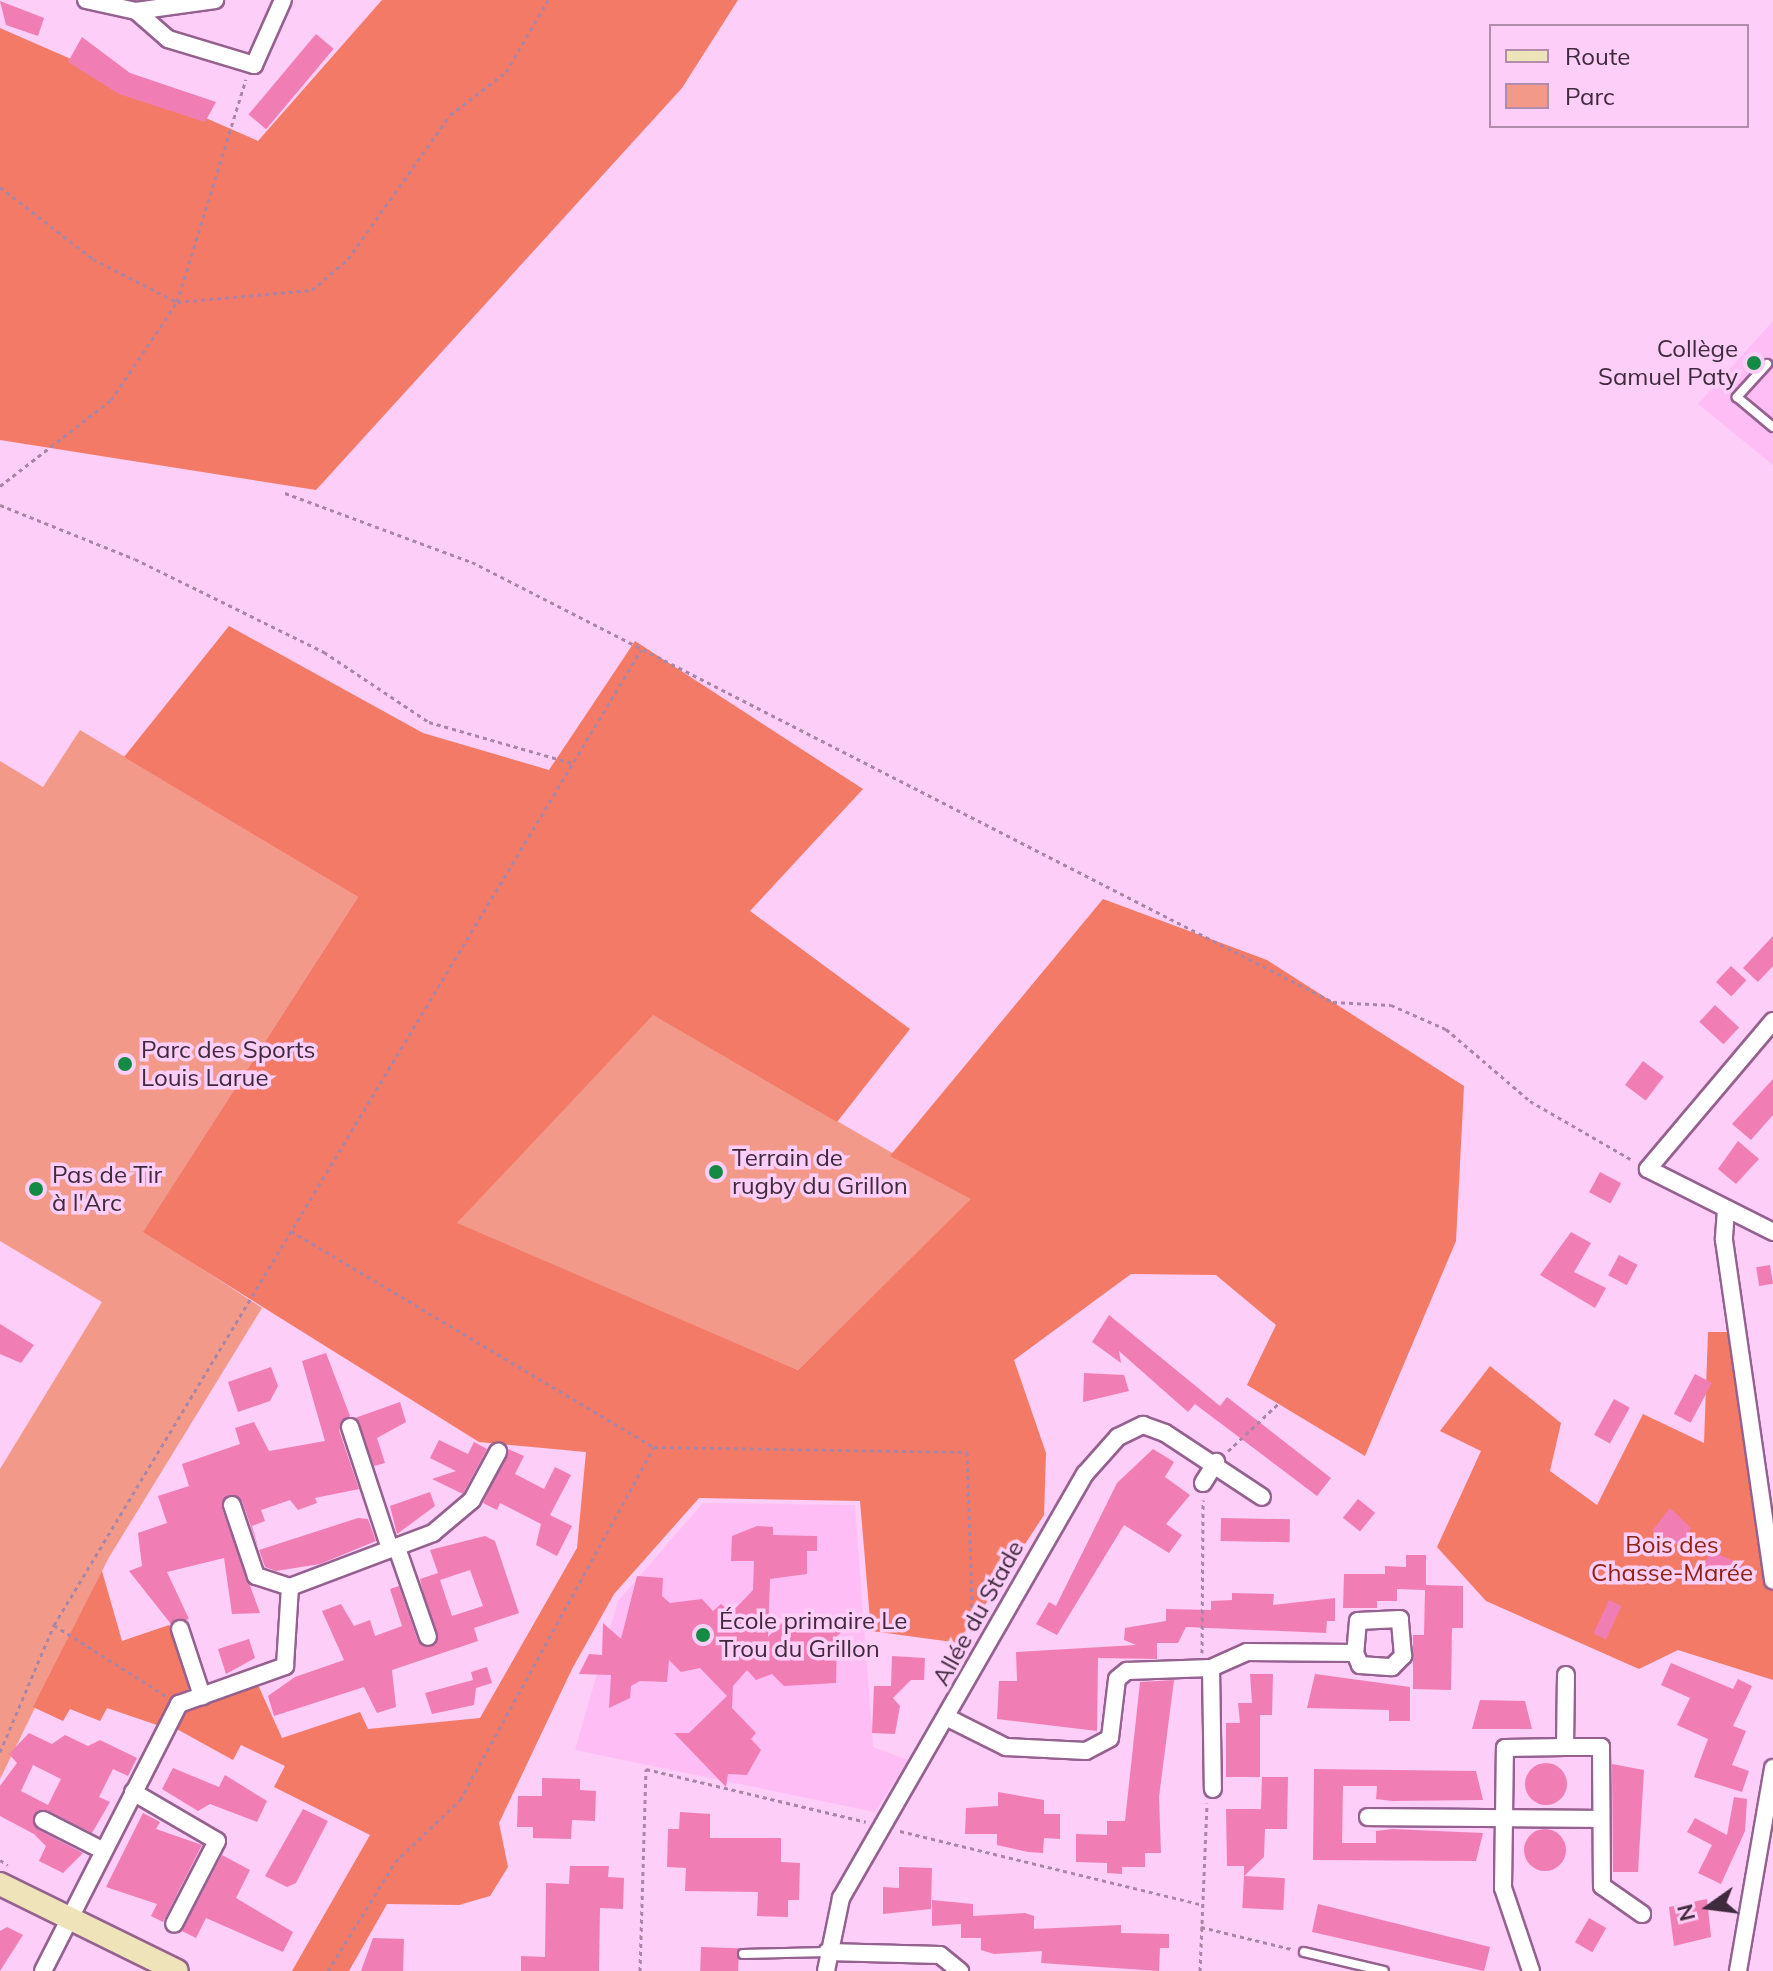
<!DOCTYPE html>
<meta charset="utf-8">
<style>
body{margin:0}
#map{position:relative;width:1773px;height:1971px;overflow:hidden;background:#fdcef7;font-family:Mulish,sans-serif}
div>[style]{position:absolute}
.built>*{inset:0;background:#febef5}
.green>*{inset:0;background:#f39989}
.forest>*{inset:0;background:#f37a66}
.building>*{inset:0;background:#f07eb5;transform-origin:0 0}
.round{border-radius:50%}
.path>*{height:3px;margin-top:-1.5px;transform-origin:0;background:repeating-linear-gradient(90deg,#aa86a6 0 4px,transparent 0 8px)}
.roads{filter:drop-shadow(2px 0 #95618f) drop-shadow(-2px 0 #95618f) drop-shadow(0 2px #95618f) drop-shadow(0 -2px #95618f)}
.lane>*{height:8px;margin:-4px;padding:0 4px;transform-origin:4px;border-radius:4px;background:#fff}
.street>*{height:16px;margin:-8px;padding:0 8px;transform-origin:8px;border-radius:8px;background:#fff}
.secondary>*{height:22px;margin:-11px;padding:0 11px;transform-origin:11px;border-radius:11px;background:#eee3b9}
.dots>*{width:22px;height:22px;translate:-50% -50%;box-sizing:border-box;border:4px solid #fdcef7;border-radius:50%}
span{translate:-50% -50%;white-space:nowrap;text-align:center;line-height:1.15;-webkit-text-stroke:7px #fdcef7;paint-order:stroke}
.poi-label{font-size:24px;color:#402a3e}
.right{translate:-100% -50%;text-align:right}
.left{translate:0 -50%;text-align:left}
.park-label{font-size:24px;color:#8e2314}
.street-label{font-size:24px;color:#402a3e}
.legend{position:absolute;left:1489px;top:24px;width:260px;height:104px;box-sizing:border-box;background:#fdcef7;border:2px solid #b18cad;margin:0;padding:10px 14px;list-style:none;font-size:24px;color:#402a3e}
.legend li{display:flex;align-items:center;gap:16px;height:40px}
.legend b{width:40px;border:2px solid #b18cad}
.north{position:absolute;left:1669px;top:1867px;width:80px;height:80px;-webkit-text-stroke:6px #fdcef7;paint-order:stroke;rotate:256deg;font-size:22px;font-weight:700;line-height:32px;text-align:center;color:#402a3e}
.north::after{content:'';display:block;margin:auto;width:28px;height:36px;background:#402a3e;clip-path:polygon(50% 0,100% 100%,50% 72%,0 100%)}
</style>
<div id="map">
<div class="built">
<div style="clip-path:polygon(1773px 321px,1773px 465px,1698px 404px)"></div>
<div style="clip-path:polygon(703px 1503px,855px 1505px,873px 1747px,908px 1760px,875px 1812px,575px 1750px,618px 1601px)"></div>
</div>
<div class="green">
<div style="clip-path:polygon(80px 730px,358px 897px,144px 1231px,262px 1308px,108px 1559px,0 1779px,0 1469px,102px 1302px,0 1241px,0 761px,43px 787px)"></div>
<div style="clip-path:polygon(650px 1013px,972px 1199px,798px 1370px,456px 1224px)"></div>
</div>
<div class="forest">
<div style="clip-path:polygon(382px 0,738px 0,682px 88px,316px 490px,0 440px,0 28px,258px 141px)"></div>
<div style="clip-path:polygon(229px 626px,423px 733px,549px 770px,635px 641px,863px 789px,750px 911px,910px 1029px,837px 1122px,653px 1015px,457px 1223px,798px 1370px,971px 1199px,890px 1156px,1103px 899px,1267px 960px,1464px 1086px,1456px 1241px,1365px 1456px,1247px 1385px,1276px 1325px,1216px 1275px,1131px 1274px,1014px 1360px,1046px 1453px,1044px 1515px,960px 1643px,871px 1631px,860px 1501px,699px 1498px,614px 1594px,572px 1669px,499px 1823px,508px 1867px,490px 1896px,459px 1905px,387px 1904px,349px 1971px,292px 1971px,370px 1835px,274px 1787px,285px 1766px,241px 1745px,233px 1760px,173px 1727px,185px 1709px,258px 1685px,282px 1738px,360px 1712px,368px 1729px,480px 1718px,577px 1548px,586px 1452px,479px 1442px,143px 1232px,358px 897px,124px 757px)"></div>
<div style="clip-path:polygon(1708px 1332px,1730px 1332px,1756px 1524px,1773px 1530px,1773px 1680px,1678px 1650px,1639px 1669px,1486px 1601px,1437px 1547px,1481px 1451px,1440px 1431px,1490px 1366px,1561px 1423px,1550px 1471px,1597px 1505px,1643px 1414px,1704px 1443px)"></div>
<div style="clip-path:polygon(102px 1571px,122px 1641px,169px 1625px,190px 1687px,157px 1725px,107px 1708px,100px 1721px,70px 1709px,63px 1721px,33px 1707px)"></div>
</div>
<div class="building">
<div style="clip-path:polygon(0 1px,44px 18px,38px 36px,6px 25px)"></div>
<div style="left:316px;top:34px;width:23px;height:105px;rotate:40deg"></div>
<div style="clip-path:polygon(82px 37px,130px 73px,216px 102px,205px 122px,119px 94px,68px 62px)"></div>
<div style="clip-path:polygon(1773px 936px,1773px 966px,1758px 982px,1743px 968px)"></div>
<div style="left:1731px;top:966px;width:21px;height:22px;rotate:43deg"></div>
<div style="left:1715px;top:1005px;width:33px;height:23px;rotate:43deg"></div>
<div style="left:1643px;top:1061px;width:26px;height:30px;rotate:37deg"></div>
<div style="clip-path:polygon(1773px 1079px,1773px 1115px,1751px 1140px,1732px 1124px)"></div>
<div style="clip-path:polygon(1738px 1141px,1759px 1159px,1736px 1184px,1718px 1169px)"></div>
<div style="left:1600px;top:1172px;width:24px;height:23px;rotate:28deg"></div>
<div style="clip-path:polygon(1571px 1232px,1591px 1243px,1574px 1272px,1606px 1288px,1595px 1308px,1540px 1275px)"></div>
<div style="left:1619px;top:1255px;width:21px;height:23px;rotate:28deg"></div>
<div style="left:1770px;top:1265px;width:19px;height:14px;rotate:81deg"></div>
<div style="clip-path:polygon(1109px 1315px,1220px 1406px,1227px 1397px,1331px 1478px,1317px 1496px,1195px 1404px,1188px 1412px,1119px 1351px,1121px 1363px,1092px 1342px)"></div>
<div style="clip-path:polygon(0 1324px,34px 1345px,21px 1363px,0 1354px)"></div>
<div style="clip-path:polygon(326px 1353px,350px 1416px,339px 1430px,359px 1489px,315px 1498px,317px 1503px,298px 1510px,290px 1500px,261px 1510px,265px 1521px,252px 1526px,259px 1550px,358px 1518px,368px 1519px,376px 1541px,320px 1564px,276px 1571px,265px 1567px,242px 1501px,228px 1495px,222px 1509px,260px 1613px,232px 1614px,224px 1558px,167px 1572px,189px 1619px,171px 1624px,129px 1571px,142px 1566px,138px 1533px,167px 1523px,158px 1496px,189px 1486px,182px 1464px,240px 1444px,235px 1428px,254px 1422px,269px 1451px,325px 1441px,302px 1361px)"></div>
<div style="clip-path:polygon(271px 1367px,278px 1386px,270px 1401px,238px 1412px,228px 1382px)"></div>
<div style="clip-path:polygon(1084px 1373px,1124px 1375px,1129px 1391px,1083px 1402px)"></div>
<div style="left:1695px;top:1374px;width:19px;height:45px;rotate:28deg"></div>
<div style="left:1614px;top:1399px;width:18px;height:41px;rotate:29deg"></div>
<div style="clip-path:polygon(400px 1402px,406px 1422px,377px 1438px,385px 1463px,374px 1466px,355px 1418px)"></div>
<div style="clip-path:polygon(439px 1440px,468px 1454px,474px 1442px,487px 1449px,463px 1494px,432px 1479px,456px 1471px,430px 1458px)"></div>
<div style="clip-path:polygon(508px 1449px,524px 1456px,515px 1474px,544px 1489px,555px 1467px,571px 1475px,550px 1515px,572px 1526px,557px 1556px,536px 1545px,541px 1524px,500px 1503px,497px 1510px,483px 1503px)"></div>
<div style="clip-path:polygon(1153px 1449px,1174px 1462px,1165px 1477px,1190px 1495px,1166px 1524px,1182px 1535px,1169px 1553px,1124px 1525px,1057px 1635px,1036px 1624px,1049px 1602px,1056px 1606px,1117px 1483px)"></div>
<div style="clip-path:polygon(430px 1492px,435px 1506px,397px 1534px,390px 1506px)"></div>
<div style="left:1358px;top:1499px;width:22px;height:24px;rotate:39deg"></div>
<div style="clip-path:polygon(1670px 1508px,1691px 1528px,1681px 1546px,1652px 1531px)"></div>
<div style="left:1221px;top:1518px;width:69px;height:23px;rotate:1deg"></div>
<div style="clip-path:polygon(757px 1526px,773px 1527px,773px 1535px,817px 1536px,817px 1551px,807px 1551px,807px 1574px,770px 1579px,768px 1637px,786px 1619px,848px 1626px,837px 1636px,836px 1683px,784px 1686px,772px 1674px,756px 1680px,747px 1670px,733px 1686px,732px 1708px,756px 1733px,751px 1739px,761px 1750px,747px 1775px,728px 1774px,726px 1787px,674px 1733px,689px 1733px,727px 1696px,700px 1668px,681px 1672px,669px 1660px,667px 1682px,640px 1681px,631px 1686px,630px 1698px,609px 1708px,611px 1675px,579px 1674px,589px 1654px,602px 1655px,603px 1623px,621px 1639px,637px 1576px,663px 1578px,662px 1596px,670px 1603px,702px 1599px,713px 1611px,721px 1604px,731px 1613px,753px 1590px,754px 1561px,731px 1561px,732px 1536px)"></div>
<div style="clip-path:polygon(evenodd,485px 1536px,495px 1541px,519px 1613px,474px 1628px,478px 1641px,392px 1670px,396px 1707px,377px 1713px,364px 1687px,274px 1716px,268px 1696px,295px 1677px,344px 1660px,322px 1611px,341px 1604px,354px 1626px,370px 1620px,375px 1636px,402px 1626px,390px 1589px,399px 1586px,418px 1641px,436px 1645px,420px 1579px,438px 1573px,430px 1550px,485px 1536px,470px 1570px,483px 1606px,452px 1616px,440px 1580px,470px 1570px)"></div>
<div style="left:1711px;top:1550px;width:36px;height:21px;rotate:27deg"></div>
<div style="clip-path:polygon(1406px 1555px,1426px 1555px,1426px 1585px,1463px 1586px,1463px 1628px,1452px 1628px,1451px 1690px,1413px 1689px,1413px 1635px,1424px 1635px,1425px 1590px,1397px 1589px,1397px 1601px,1377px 1601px,1377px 1608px,1343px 1608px,1344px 1574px,1385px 1574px,1385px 1566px,1406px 1567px)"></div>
<div style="clip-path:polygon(1232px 1593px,1274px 1594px,1273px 1605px,1335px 1598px,1335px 1621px,1327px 1621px,1326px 1633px,1186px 1627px,1178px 1643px,1157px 1643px,1157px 1659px,1098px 1658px,1097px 1731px,997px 1719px,999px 1681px,1017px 1681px,1016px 1652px,1136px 1645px,1124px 1640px,1125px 1628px,1166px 1621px,1166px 1609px,1211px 1610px,1211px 1601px,1232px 1600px)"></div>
<div style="left:1609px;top:1600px;width:14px;height:37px;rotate:25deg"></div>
<div style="clip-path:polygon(249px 1639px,255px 1658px,226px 1674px,218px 1649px)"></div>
<div style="clip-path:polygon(892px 1656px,925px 1658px,924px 1680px,911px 1680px,893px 1698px,900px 1706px,895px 1734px,872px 1733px,874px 1686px,891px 1686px)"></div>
<div style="clip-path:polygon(1671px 1663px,1733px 1689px,1738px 1679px,1752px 1686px,1733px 1726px,1746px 1731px,1732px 1765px,1749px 1771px,1742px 1792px,1694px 1777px,1708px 1739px,1677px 1725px,1690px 1698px,1661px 1685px)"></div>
<div style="clip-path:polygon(487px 1667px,492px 1683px,476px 1688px,474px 1705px,432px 1714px,425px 1693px,473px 1680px,471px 1672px)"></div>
<div style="clip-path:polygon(1250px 1674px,1273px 1674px,1272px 1715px,1260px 1715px,1260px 1777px,1226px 1777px,1226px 1723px,1240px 1723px,1238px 1703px,1252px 1703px)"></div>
<div style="clip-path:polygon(1315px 1674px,1410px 1687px,1410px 1721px,1389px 1721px,1389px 1710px,1307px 1708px)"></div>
<div style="clip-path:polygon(1174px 1680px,1159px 1797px,1161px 1853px,1145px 1853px,1145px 1867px,1122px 1867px,1122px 1874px,1107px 1873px,1107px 1863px,1076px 1862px,1076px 1834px,1107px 1835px,1107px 1821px,1125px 1821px,1140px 1682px)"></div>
<div style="clip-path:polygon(1480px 1700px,1525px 1701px,1532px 1729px,1472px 1729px)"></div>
<div style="clip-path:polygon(evenodd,29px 1733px,52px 1744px,65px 1735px,88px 1746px,100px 1740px,137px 1758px,128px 1776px,113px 1769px,99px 1797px,110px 1802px,92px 1833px,47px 1810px,34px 1814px,37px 1829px,83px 1853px,63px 1873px,39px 1861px,46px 1846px,34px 1834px,0 1816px,0 1786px,17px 1763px,9px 1754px,29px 1733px,33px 1765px,61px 1779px,48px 1805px,21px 1791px,33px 1765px)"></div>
<div class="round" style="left:1525px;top:1763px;width:42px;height:42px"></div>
<div style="clip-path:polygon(1612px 1764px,1644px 1770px,1638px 1872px,1613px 1872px)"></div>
<div style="clip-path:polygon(173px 1768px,219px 1787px,225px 1775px,267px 1801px,257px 1822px,210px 1804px,198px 1811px,162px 1789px)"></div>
<div style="clip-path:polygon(1314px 1769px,1476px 1771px,1483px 1800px,1392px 1801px,1376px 1799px,1377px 1786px,1343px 1786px,1342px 1843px,1376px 1843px,1376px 1831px,1392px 1829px,1483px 1833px,1476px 1861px,1313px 1860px)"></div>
<div style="clip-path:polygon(1262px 1777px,1288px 1777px,1287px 1829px,1265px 1829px,1264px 1857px,1244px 1876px,1244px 1866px,1227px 1866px,1226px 1809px,1261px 1809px)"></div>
<div style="clip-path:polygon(542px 1778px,580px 1779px,580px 1790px,596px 1791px,595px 1821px,572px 1820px,571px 1839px,533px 1838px,533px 1827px,517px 1827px,518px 1796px,542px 1796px)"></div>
<div style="clip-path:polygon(998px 1792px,1044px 1800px,1044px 1814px,1060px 1814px,1060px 1839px,1044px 1838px,1043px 1853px,1028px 1852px,997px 1845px,997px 1834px,965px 1834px,966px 1808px,998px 1806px)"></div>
<div style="clip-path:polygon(1734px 1797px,1747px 1799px,1745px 1831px,1721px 1884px,1698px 1873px,1712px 1845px,1687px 1832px,1695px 1818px,1727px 1835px)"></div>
<div style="clip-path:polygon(303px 1809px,328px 1821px,296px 1883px,287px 1887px,265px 1876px)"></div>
<div style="clip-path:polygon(680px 1812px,710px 1814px,710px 1838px,781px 1838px,781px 1862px,800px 1863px,799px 1900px,788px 1900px,788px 1917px,757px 1916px,758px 1892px,685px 1891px,686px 1868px,667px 1867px,668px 1829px,679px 1829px)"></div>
<div style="clip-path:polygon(143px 1813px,160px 1822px,156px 1829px,202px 1845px,163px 1922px,151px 1916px,157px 1904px,106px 1887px)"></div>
<div class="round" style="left:1524px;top:1829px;width:42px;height:42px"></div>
<div style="clip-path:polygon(222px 1855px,250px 1870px,236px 1898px,293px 1932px,283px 1952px,206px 1918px,196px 1938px,182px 1931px)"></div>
<div style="clip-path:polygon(570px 1866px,609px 1866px,608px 1877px,624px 1878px,623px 1909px,600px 1908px,599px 1971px,521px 1971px,521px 1956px,545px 1957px,546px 1883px,569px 1884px)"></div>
<div style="clip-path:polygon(899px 1867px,932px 1868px,931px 1909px,883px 1914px,883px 1887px,899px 1888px)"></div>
<div style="left:1244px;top:1876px;width:41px;height:32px;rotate:3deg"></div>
<div style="clip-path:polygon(1707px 1899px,1711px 1937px,1674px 1946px,1669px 1907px)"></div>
<div style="clip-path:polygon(932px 1900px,973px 1904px,973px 1916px,1025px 1913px,1034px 1916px,1034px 1929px,1121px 1925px,1121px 1933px,1169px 1934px,1169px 1948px,1160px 1948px,1159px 1971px,1041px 1963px,1042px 1951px,994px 1954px,981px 1950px,981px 1938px,961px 1938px,961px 1924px,932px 1926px)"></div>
<div style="clip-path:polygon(1318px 1904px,1490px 1947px,1484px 1971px,1312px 1932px)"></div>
<div style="left:1589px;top:1918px;width:20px;height:28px;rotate:30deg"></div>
<div style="clip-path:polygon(7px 1927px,23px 1935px,0 1971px,0 1931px)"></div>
<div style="clip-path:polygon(373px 1938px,404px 1939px,403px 1971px,361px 1971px)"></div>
<div style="left:701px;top:1947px;width:38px;height:24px;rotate:2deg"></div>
</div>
<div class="path">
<div style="left:0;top:187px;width:118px;rotate:37.7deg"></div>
<div style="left:93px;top:259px;width:94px;rotate:27.1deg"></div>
<div style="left:177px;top:302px;width:136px;rotate:-5.1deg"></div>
<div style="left:312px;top:290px;width:48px;rotate:-40.7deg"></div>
<div style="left:348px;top:259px;width:176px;rotate:-54.7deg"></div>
<div style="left:450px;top:115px;width:71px;rotate:-37.5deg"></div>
<div style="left:506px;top:72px;width:83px;rotate:-59.7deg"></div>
<div style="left:0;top:486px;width:140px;rotate:-37.8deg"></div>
<div style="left:111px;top:400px;width:118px;rotate:-56deg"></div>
<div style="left:177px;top:302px;width:233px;rotate:-72.8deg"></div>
<div style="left:285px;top:493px;width:199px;rotate:20.3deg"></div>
<div style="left:472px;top:562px;width:967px;rotate:27.07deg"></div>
<div style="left:1333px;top:1002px;width:58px;rotate:3deg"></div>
<div style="left:1391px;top:1005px;width:60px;rotate:23.6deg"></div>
<div style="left:1446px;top:1029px;width:111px;rotate:40.6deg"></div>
<div style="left:1530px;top:1101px;width:120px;rotate:30deg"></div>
<div style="left:0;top:505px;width:145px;rotate:21.8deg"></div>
<div style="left:135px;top:559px;width:211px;rotate:26.2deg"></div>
<div style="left:324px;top:652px;width:126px;rotate:33.7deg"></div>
<div style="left:429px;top:722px;width:149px;rotate:16deg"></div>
<div style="left:291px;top:1231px;width:422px;rotate:30.8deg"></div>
<div style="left:654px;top:1447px;width:313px;rotate:0.9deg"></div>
<div style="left:967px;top:1452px;width:180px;rotate:88.1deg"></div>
<div style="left:1228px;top:1451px;width:69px;rotate:-43.2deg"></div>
<div style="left:54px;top:1625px;width:133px;rotate:32.4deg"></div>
<div style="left:1202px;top:1653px;width:153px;rotate:-89.6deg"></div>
<div style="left:0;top:1752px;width:138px;rotate:-67deg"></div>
<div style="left:54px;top:1625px;width:1138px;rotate:-58.95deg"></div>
<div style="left:900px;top:1831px;width:312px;rotate:13.7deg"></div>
<div style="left:0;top:1860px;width:9px;rotate:32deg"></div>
<div style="left:1201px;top:1927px;width:93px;rotate:13.7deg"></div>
<div style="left:328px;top:1971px;width:128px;rotate:-58.4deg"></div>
<div style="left:395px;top:1862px;width:90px;rotate:-43.6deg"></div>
<div style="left:460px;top:1800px;width:403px;rotate:-61.2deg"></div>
<div style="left:640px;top:1971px;width:202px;rotate:-88.3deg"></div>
<div style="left:646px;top:1769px;width:226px;rotate:13.5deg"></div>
<div style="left:1200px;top:1971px;width:168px;rotate:-87.6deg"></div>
</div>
<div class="roads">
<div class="lane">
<div style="left:1767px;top:364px;width:45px;rotate:132.3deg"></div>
<div style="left:1737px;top:397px;width:47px;rotate:39.8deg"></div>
<div style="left:1304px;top:1952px;width:82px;rotate:13.4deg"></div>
<div style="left:743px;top:1954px;width:84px;rotate:-1.4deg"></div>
</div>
<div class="street">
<div style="left:86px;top:0;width:51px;rotate:12.4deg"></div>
<div style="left:136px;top:11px;width:80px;rotate:-7.9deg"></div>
<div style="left:136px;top:11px;width:43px;rotate:41.2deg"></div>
<div style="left:168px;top:39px;width:90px;rotate:16.8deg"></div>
<div style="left:254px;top:65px;width:71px;rotate:-66deg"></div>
<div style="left:1773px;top:1021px;width:194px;rotate:130.2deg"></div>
<div style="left:1648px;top:1169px;width:140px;rotate:26.7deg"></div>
<div style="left:1726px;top:1209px;width:31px;rotate:94deg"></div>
<div style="left:1724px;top:1240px;width:344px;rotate:81.8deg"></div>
<div style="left:350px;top:1427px;width:128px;rotate:71.8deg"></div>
<div style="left:1203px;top:1483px;width:25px;rotate:-58deg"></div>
<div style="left:397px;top:1548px;width:94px;rotate:70.8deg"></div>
<div style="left:290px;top:1587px;width:153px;rotate:-20.7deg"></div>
<div style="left:433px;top:1533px;width:51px;rotate:-40.2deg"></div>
<div style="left:472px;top:1500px;width:55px;rotate:-61.6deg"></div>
<div style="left:180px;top:1629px;width:71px;rotate:71.8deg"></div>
<div style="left:1211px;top:1668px;width:121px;rotate:89.1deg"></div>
<div style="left:948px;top:1718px;width:65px;rotate:26.6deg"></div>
<div style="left:1006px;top:1747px;width:80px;rotate:2.9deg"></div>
<div style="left:1086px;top:1751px;width:27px;rotate:-28deg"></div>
<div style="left:1110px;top:1738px;width:59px;rotate:-83.2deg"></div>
<div style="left:1117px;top:1679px;width:13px;rotate:-39deg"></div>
<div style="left:1127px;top:1671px;width:84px;rotate:-2deg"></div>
<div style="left:1211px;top:1668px;width:39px;rotate:-24deg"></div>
<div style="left:1247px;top:1652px;width:108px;rotate:0.5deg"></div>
<div style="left:1355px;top:1653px;width:13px;rotate:67deg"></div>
<div style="left:1360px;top:1665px;width:32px;rotate:4deg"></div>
<div style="left:1392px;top:1667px;width:16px;rotate:-45deg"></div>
<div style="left:1403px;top:1656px;width:37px;rotate:-95deg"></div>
<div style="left:1400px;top:1619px;width:42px;rotate:177.3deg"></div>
<div style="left:1358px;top:1621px;width:32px;rotate:95deg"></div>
<div style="left:1565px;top:1747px;width:36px"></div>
<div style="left:1601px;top:1747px;width:139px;rotate:89.6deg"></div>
<div style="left:1602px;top:1886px;width:49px;rotate:35deg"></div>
<div style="left:133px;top:1792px;width:97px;rotate:30.3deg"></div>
<div style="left:217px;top:1841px;width:93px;rotate:117.4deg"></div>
<div style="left:1368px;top:1817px;width:232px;rotate:0.5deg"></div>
<div style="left:43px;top:1820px;width:68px;rotate:26.9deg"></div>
<div style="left:827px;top:1952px;width:113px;rotate:1.5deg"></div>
<div style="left:940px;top:1955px;width:26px;rotate:39deg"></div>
<div style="left:43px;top:1971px;width:300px;rotate:-63deg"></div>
<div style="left:179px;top:1704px;width:113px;rotate:-19.7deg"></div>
<div style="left:285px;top:1666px;width:79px;rotate:-86.4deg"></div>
<div style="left:290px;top:1587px;width:36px;rotate:-162deg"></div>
<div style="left:256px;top:1576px;width:75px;rotate:-108.7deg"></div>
<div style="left:826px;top:1971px;width:75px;rotate:-78.4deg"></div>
<div style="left:841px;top:1898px;width:489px;rotate:-60.1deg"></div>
<div style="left:1085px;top:1474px;width:50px;rotate:-48.3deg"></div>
<div style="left:1118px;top:1437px;width:28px;rotate:-26deg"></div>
<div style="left:1143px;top:1425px;width:23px;rotate:20deg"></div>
<div style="left:1165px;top:1433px;width:116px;rotate:33.4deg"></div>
<div style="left:1531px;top:1971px;width:88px;rotate:-108.6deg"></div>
<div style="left:1503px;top:1888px;width:140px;rotate:-89.2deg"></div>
<div style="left:1505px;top:1748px;width:60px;rotate:-1deg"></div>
<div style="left:1565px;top:1747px;width:72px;rotate:-89.2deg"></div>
<div style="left:1738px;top:1971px;width:206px;rotate:-80.2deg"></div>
</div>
<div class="secondary">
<div style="left:0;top:1884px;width:197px;rotate:26.2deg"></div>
</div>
</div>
<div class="dots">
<div style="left:1754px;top:363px;background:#138b45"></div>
<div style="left:125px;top:1064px;background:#138b45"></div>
<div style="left:716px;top:1172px;background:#138b45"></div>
<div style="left:36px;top:1189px;background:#138b45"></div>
<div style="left:703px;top:1635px;background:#138b45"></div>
</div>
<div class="poi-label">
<span class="right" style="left:1738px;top:363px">Collège<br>Samuel Paty</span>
<span class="left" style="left:141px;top:1064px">Parc des Sports<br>Louis Larue</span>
<span class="left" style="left:732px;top:1172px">Terrain de<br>rugby du Grillon</span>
<span class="left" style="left:52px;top:1189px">Pas de Tir<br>à l'Arc</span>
<span class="left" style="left:719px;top:1635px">École primaire Le<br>Trou du Grillon</span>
</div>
<div class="park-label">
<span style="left:1672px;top:1559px">Bois des<br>Chasse-Marée</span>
</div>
<div class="street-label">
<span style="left:978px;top:1613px;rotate:-61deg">Allée du Stade</span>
</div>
<ul class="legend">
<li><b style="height:10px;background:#eee3b9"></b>Route</li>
<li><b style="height:22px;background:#f39989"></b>Parc</li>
</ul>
<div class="north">N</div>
</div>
